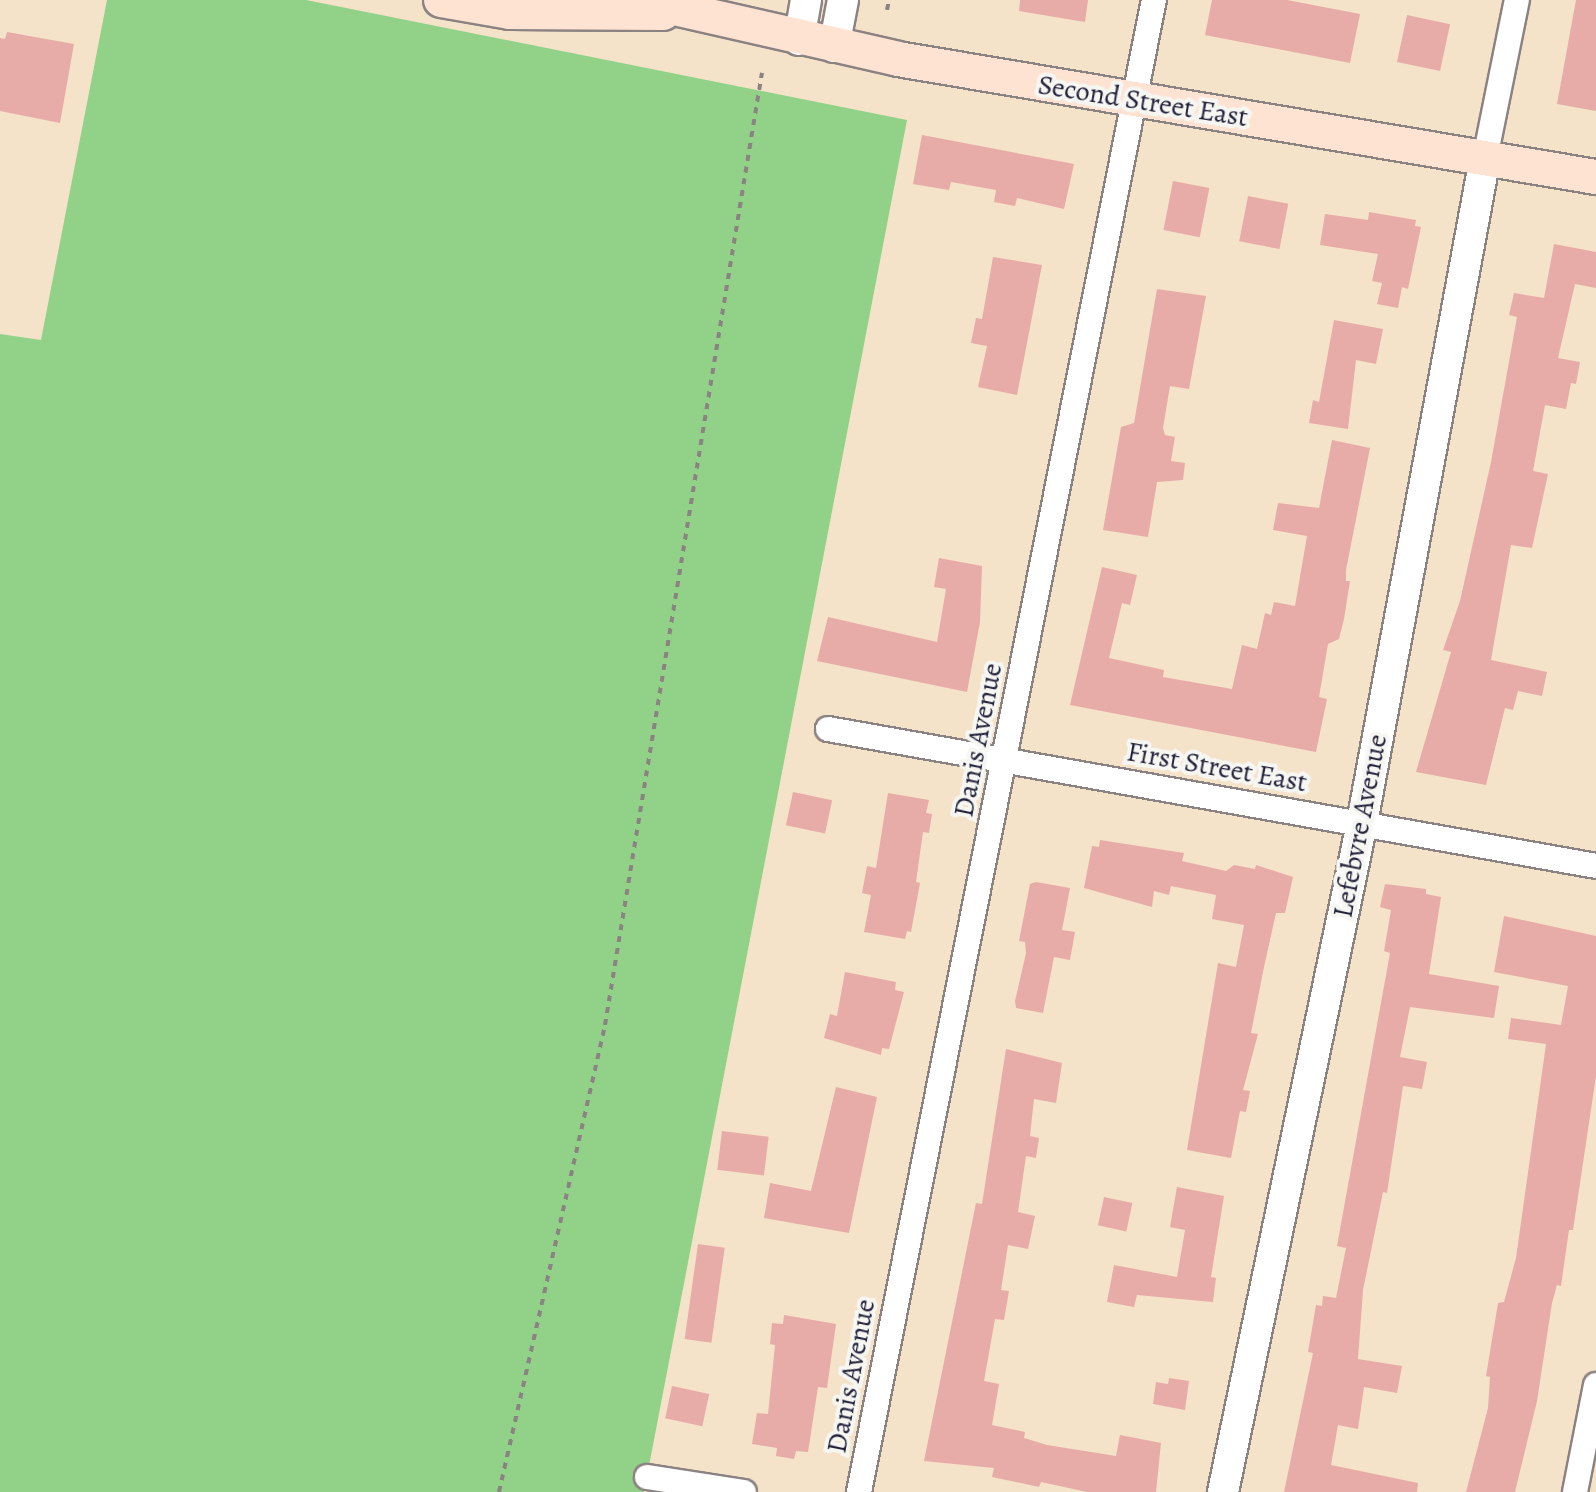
<!DOCTYPE html>
<style>
body{margin:0}
#map{position:relative;width:1596px;height:1492px;overflow:hidden;background:#f4e2c9;font-family:Alegreya,serif}
div>[style]{position:absolute}
.green>*{inset:0;background:#92d188}
.building>*{inset:0;background:#e8aca8;transform-origin:0 0}
.path>*{height:4px;margin-top:-2px;transform-origin:0;background:repeating-linear-gradient(90deg,#8b8282 0 6px,transparent 0 12px)}
.roads{filter:drop-shadow(2px 0 #8b8282) drop-shadow(-2px 0 #8b8282) drop-shadow(0 2px #8b8282) drop-shadow(0 -2px #8b8282)}
.minor>*{height:24px;margin:-12px;padding:0 12px;transform-origin:12px;border-radius:12px;background:#fff}
.tertiary>*{height:30px;margin:-15px;padding:0 15px;transform-origin:15px;border-radius:15px;background:#fff}
.secondary>*{height:34px;margin:-17px;padding:0 17px;transform-origin:17px;border-radius:17px;background:#fee3d2}
span{translate:-50% -50%;white-space:nowrap;text-align:center;line-height:1.15;-webkit-text-stroke:8px #f6f6f2;paint-order:stroke}
.street-label{font-size:28px;color:#22223b}
</style>
<div id="map">
<div class="green">
<div style="clip-path:polygon(107px 0,306px 0,907px 120px,644px 1492px,0 1492px,0 334px,41px 340px)"></div>
</div>
<div class="building">
<div style="clip-path:polygon(1020px 0,1088px 0,1085px 22px,1019px 11px)"></div>
<div style="clip-path:polygon(1212px 0,1287px 0,1360px 14px,1350px 63px,1205px 35px)"></div>
<div style="clip-path:polygon(1576px 0,1596px 0,1596px 111px,1557px 104px)"></div>
<div style="left:1407px;top:15px;width:44px;height:48px;rotate:12deg"></div>
<div style="clip-path:polygon(7px 32px,74px 44px,60px 123px,0 111px,0 38px,5px 39px)"></div>
<div style="clip-path:polygon(922px 135px,1074px 164px,1064px 209px,1017px 198px,1015px 206px,994px 202px,996px 190px,951px 182px,949px 190px,913px 184px)"></div>
<div style="left:1173px;top:181px;width:37px;height:50px;rotate:11deg"></div>
<div style="left:1248px;top:196px;width:41px;height:46px;rotate:11deg"></div>
<div style="clip-path:polygon(1369px 212px,1416px 220px,1415px 226px,1421px 227px,1408px 289px,1402px 287px,1398px 308px,1377px 304px,1382px 283px,1372px 281px,1378px 254px,1320px 245px,1325px 214px,1368px 220px)"></div>
<div style="clip-path:polygon(1554px 244px,1596px 252px,1596px 288px,1575px 284px,1558px 358px,1580px 362px,1576px 384px,1571px 383px,1566px 409px,1545px 405px,1533px 471px,1548px 474px,1532px 548px,1511px 545px,1491px 660px,1547px 672px,1542px 696px,1518px 691px,1513px 710px,1505px 708px,1486px 785px,1416px 772px,1451px 652px,1443px 650px,1460px 601px,1491px 462px,1517px 317px,1509px 315px,1514px 293px,1544px 298px)"></div>
<div style="clip-path:polygon(993px 257px,1042px 265px,1017px 395px,978px 387px,987px 346px,971px 343px,976px 318px,982px 319px)"></div>
<div style="clip-path:polygon(1157px 289px,1206px 296px,1189px 389px,1170px 386px,1163px 428px,1165px 435px,1175px 437px,1171px 461px,1185px 463px,1183px 480px,1157px 482px,1148px 537px,1103px 530px,1121px 427px,1134px 423px)"></div>
<div style="clip-path:polygon(1334px 320px,1383px 329px,1376px 364px,1356px 360px,1348px 429px,1309px 423px,1313px 400px,1319px 402px)"></div>
<div style="clip-path:polygon(1332px 440px,1370px 448px,1346px 570px,1346px 581px,1350px 581px,1344px 619px,1339px 639px,1328px 644px,1319px 697px,1327px 699px,1316px 752px,1070px 705px,1102px 567px,1137px 575px,1130px 605px,1122px 603px,1109px 658px,1164px 670px,1163px 677px,1232px 689px,1242px 645px,1257px 649px,1265px 613px,1271px 615px,1274px 602px,1295px 606px,1307px 536px,1273px 530px,1278px 503px,1319px 508px)"></div>
<div style="clip-path:polygon(939px 558px,982px 566px,980px 622px,967px 692px,817px 661px,828px 617px,937px 642px,946px 589px,934px 587px)"></div>
<div style="left:793px;top:792px;width:40px;height:34px;rotate:12deg"></div>
<div style="clip-path:polygon(888px 793px,929px 800px,926px 813px,932px 814px,929px 833px,923px 832px,916px 882px,920px 883px,911px 932px,907px 931px,905px 939px,864px 932px,871px 895px,862px 893px,867px 866px,876px 868px)"></div>
<div style="clip-path:polygon(1100px 840px,1184px 853px,1182px 861px,1226px 871px,1234px 865px,1255px 869px,1256px 865px,1293px 877px,1285px 913px,1276px 913px,1264px 967px,1251px 1033px,1258px 1034px,1243px 1090px,1250px 1091px,1246px 1112px,1240px 1111px,1231px 1158px,1187px 1150px,1218px 963px,1236px 967px,1244px 925px,1212px 919px,1216px 895px,1171px 886px,1169px 895px,1154px 891px,1152px 907px,1084px 888px,1092px 846px,1099px 847px)"></div>
<div style="clip-path:polygon(1036px 882px,1070px 888px,1062px 930px,1075px 932px,1070px 960px,1054px 957px,1043px 1013px,1016px 1008px,1015px 1001px,1026px 953px,1025px 942px,1019px 941px,1030px 884px)"></div>
<div style="clip-path:polygon(1385px 884px,1426px 889px,1426px 894px,1441px 897px,1429px 974px,1499px 986px,1494px 1018px,1410px 1007px,1400px 1057px,1427px 1062px,1422px 1089px,1403px 1086px,1387px 1193px,1383px 1192px,1363px 1290px,1358px 1359px,1402px 1366px,1397px 1393px,1364px 1387px,1358px 1429px,1338px 1425px,1331px 1465px,1418px 1483px,1417px 1492px,1284px 1492px,1313px 1353px,1308px 1352px,1316px 1305px,1322px 1306px,1323px 1296px,1336px 1298px,1346px 1248px,1337px 1246px,1390px 953px,1384px 951px,1391px 910px,1380px 907px)"></div>
<div style="clip-path:polygon(1504px 916px,1596px 936px,1596px 1076px,1573px 1230px,1569px 1230px,1561px 1286px,1557px 1285px,1552px 1303px,1537px 1401px,1515px 1492px,1466px 1492px,1488px 1408px,1490px 1377px,1486px 1376px,1498px 1303px,1504px 1302px,1516px 1258px,1546px 1044px,1508px 1039px,1511px 1018px,1561px 1025px,1568px 986px,1494px 972px)"></div>
<div style="clip-path:polygon(845px 972px,896px 982px,895px 990px,904px 992px,889px 1049px,882px 1048px,881px 1055px,824px 1038px,830px 1014px,837px 1016px)"></div>
<div style="clip-path:polygon(1006px 1049px,1062px 1063px,1056px 1103px,1034px 1099px,1030px 1136px,1039px 1138px,1036px 1158px,1026px 1156px,1018px 1212px,1035px 1216px,1028px 1249px,1008px 1245px,1001px 1290px,1009px 1291px,1004px 1320px,995px 1319px,984px 1381px,999px 1384px,992px 1425px,1025px 1432px,1024px 1438px,1047px 1445px,1116px 1456px,1120px 1435px,1161px 1443px,1156px 1492px,1087px 1492px,1041px 1482px,1039px 1487px,992px 1477px,994px 1468px,924px 1461px,976px 1203px,982px 1204px)"></div>
<div style="clip-path:polygon(836px 1087px,877px 1097px,849px 1233px,764px 1218px,770px 1183px,811px 1191px)"></div>
<div style="left:722px;top:1131px;width:47px;height:39px;rotate:7deg"></div>
<div style="clip-path:polygon(1177px 1187px,1224px 1196px,1211px 1277px,1216px 1278px,1213px 1302px,1137px 1295px,1134px 1307px,1107px 1302px,1114px 1265px,1177px 1277px,1185px 1230px,1170px 1227px)"></div>
<div style="left:1104px;top:1197px;width:29px;height:29px;rotate:12deg"></div>
<div style="left:698px;top:1244px;width:27px;height:96px;rotate:8deg"></div>
<div style="clip-path:polygon(784px 1315px,836px 1324px,827px 1388px,818px 1387px,808px 1452px,796px 1451px,794px 1459px,776px 1456px,777px 1448px,752px 1444px,757px 1413px,768px 1414px,775px 1345px,770px 1344px,772px 1323px,783px 1324px)"></div>
<div style="clip-path:polygon(1169px 1378px,1189px 1381px,1185px 1410px,1153px 1404px,1156px 1382px,1168px 1384px)"></div>
<div style="left:672px;top:1386px;width:38px;height:33px;rotate:12deg"></div>
</div>
<div class="path">
<div style="left:887px;top:10px;width:10px;rotate:-79deg"></div>
<div style="left:499px;top:1492px;width:479px;rotate:-77.2deg"></div>
<div style="left:605px;top:1025px;width:965px;rotate:-80.64deg"></div>
</div>
<div class="roads">
<div class="minor">
<div style="left:1485px;top:158px;width:161px;rotate:-78.6deg"></div>
<div style="left:828px;top:729px;width:780px;rotate:10.11deg"></div>
<div style="left:647px;top:1477px;width:98px;rotate:8.8deg"></div>
<div style="left:859px;top:1492px;width:1521px;rotate:-78.82deg"></div>
<div style="left:1575px;top:1492px;width:109px;rotate:-78.9deg"></div>
</div>
<div class="tertiary">
<div style="left:799px;top:40px;width:41px;rotate:-80.1deg"></div>
<div style="left:834px;top:47px;width:48px;rotate:-79.2deg"></div>
<div style="left:1223px;top:1492px;width:683px;rotate:-78.26deg"></div>
<div style="left:1362px;top:823px;width:676px;rotate:-79.52deg"></div>
</div>
<div class="secondary">
<div style="left:441px;top:0;width:70px;rotate:9.9deg"></div>
<div style="left:510px;top:12px;width:153px;rotate:0.4deg"></div>
<div style="left:639px;top:0;width:266px;rotate:12.8deg"></div>
<div style="left:898px;top:59px;width:708px;rotate:9.6deg"></div>
</div>
</div>
<div class="street-label">
<span style="left:1143px;top:101px;rotate:9deg">Second Street East</span>
<span style="left:978px;top:740px;rotate:-79deg">Danis Avenue</span>
<span style="left:1217px;top:767px;rotate:10deg">First Street East</span>
<span style="left:1360px;top:826px;rotate:-79deg">Lefebvre Avenue</span>
<span style="left:851px;top:1376px;rotate:-79deg">Danis Avenue</span>
</div>
</div>
